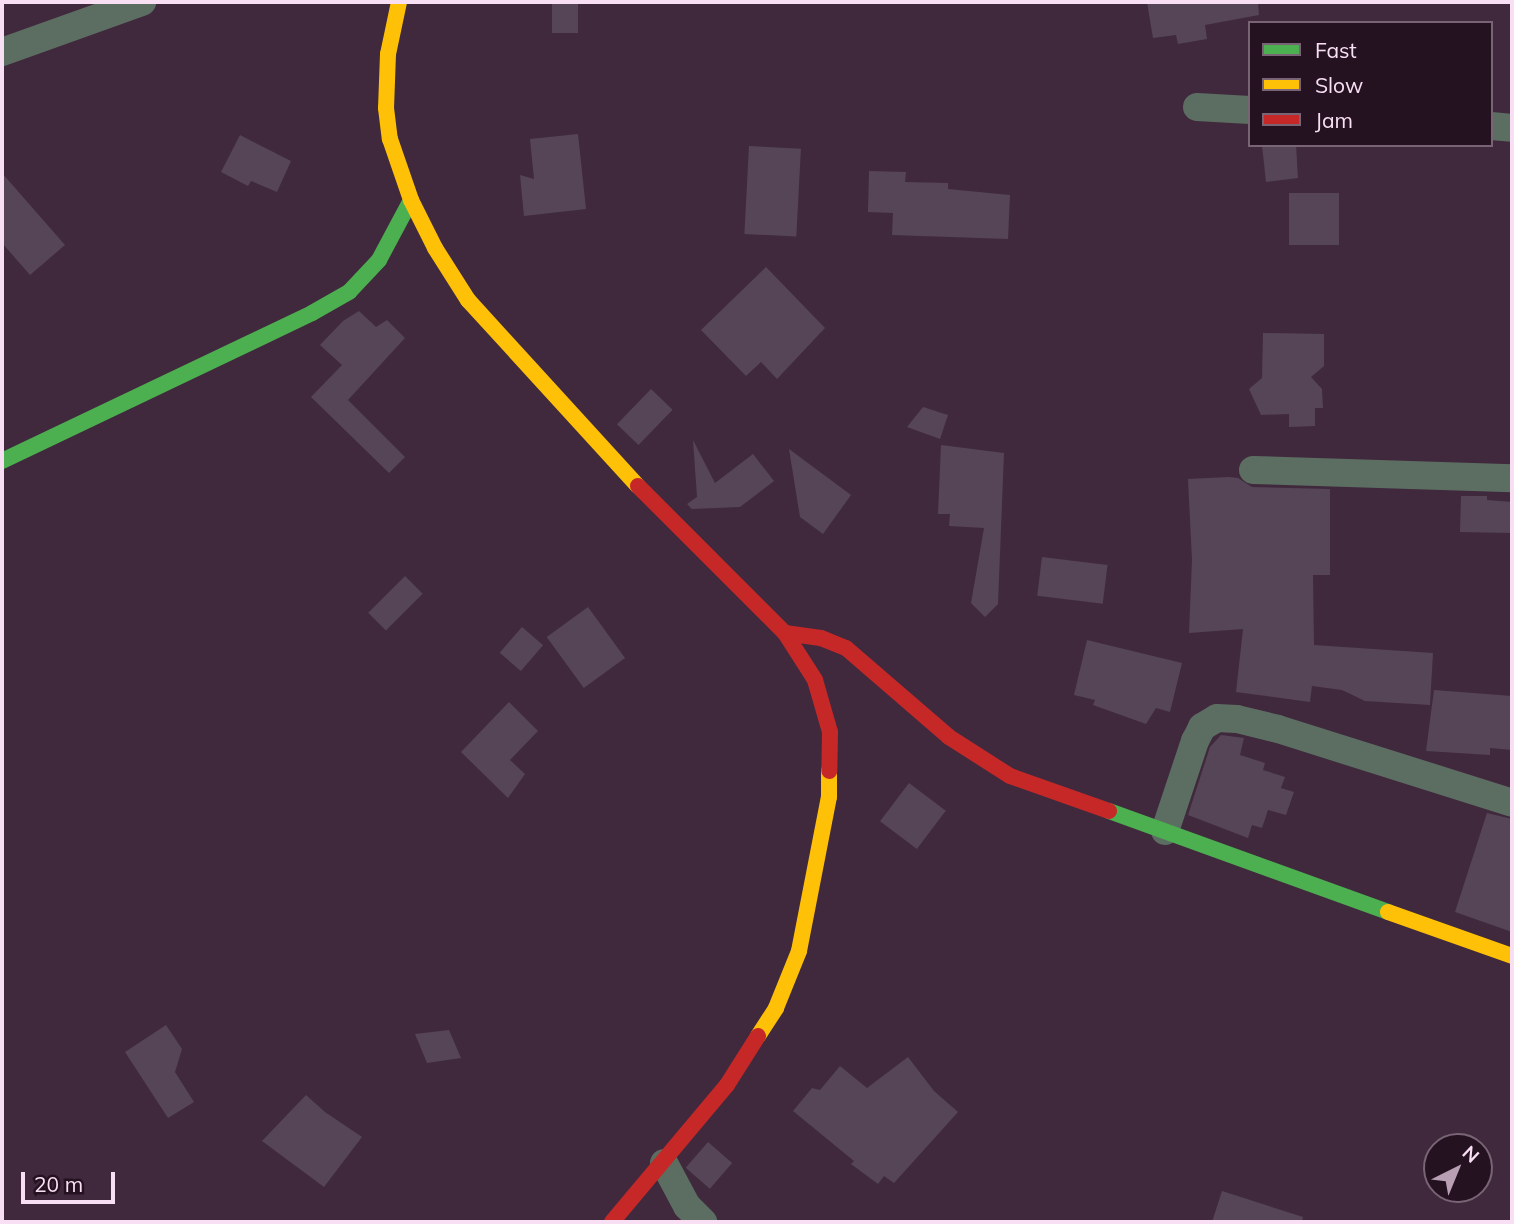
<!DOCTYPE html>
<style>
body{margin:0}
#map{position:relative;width:1514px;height:1224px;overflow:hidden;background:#40293d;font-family:Mulish,sans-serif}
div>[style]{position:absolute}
.building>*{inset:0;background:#554557;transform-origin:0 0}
.street>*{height:28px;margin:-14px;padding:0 14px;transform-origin:14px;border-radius:14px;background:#5c6e62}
.fast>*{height:16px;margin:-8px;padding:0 8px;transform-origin:8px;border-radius:8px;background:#4caf50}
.slow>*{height:16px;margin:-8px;padding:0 8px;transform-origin:8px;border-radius:8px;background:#ffc107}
.jam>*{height:16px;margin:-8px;padding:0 8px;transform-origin:8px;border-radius:8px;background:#c62828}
span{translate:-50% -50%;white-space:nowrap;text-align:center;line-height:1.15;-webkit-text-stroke:7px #241221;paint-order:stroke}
.frame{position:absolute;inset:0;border:4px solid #f9dff4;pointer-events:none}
.legend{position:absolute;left:1248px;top:21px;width:245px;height:126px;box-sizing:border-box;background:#241221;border:2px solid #796475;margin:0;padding:9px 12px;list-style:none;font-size:21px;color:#f9dff4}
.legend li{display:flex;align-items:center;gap:14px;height:35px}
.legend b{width:35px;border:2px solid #796475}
.north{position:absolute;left:1423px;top:1133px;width:70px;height:70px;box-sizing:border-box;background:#241221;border:2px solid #796475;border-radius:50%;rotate:43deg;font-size:19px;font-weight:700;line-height:28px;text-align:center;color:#f9dff4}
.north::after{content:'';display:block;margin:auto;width:24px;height:32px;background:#b89fb4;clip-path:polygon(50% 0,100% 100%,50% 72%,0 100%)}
.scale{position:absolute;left:21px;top:1172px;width:94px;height:32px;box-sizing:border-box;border:4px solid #f9dff4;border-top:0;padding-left:9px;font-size:21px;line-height:24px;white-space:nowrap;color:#f9dff4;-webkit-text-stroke:5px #241221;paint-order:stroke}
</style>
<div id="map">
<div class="building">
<div style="left:552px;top:2px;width:26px;height:31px"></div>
<div style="clip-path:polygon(1147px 2px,1258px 2px,1259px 15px,1205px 25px,1207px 39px,1178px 44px,1176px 35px,1153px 38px)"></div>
<div style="clip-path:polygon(578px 134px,586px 209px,524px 216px,520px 175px,534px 179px,530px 139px)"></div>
<div style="clip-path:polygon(240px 135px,291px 161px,277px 192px,251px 181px,248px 186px,221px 172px)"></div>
<div style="clip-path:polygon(1262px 145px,1296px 145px,1298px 178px,1266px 182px)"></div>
<div style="left:749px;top:146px;width:52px;height:88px;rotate:3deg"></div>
<div style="clip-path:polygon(869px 171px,906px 172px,905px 182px,948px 183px,948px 189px,1010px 195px,1008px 239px,892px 235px,893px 213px,868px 212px)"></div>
<div style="clip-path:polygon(2px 173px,65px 245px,30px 275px,2px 243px)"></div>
<div style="left:1289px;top:193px;width:50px;height:52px"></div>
<div style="clip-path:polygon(766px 267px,825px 328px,777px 379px,761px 362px,746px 376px,701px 330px)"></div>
<div style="clip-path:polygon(359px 311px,376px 327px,387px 320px,405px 338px,348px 400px,405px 457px,389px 473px,311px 397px,342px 365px,320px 345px,343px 321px)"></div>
<div style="clip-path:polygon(1263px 333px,1324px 334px,1324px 366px,1311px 377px,1322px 389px,1323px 408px,1315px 408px,1315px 426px,1289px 427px,1289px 414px,1261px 415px,1249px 389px,1262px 378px)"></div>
<div style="left:651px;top:389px;width:30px;height:49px;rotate:44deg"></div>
<div style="clip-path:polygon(923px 407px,948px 415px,940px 439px,907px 427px)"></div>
<div style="clip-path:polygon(693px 440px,715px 483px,753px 454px,774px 481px,740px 507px,692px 509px,687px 504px,697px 497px)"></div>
<div style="clip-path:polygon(941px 445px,1004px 453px,998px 604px,985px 617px,971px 603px,984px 528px,949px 526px,950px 514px,938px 514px)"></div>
<div style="clip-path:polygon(789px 449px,851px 495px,823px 534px,800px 517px)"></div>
<div style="clip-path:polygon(1229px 477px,1238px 478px,1252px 487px,1330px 489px,1330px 575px,1313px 575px,1314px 645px,1433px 653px,1430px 705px,1365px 701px,1342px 690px,1312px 686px,1310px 702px,1236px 692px,1243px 629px,1189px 633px,1192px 560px,1188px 479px)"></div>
<div style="clip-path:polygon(1461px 496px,1487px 496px,1487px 500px,1512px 502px,1512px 533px,1460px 532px)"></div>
<div style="left:1042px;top:557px;width:66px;height:39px;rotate:7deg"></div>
<div style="left:405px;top:576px;width:25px;height:52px;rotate:45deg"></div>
<div style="left:588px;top:607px;width:63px;height:51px;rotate:54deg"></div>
<div style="left:522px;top:627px;width:28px;height:34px;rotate:41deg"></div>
<div style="clip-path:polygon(1087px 640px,1182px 663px,1170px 712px,1156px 708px,1146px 724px,1093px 705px,1095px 700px,1074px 695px)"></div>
<div style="clip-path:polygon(1434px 690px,1512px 696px,1512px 750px,1490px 748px,1490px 755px,1426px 751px)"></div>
<div style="clip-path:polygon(509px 702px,538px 731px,510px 760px,525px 774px,508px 798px,461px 752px)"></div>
<div style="clip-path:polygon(1221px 735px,1244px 738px,1240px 755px,1265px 763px,1263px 770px,1285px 777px,1281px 788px,1294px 792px,1286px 815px,1268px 810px,1262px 828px,1252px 825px,1248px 838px,1188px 815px,1210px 747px)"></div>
<div style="left:909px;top:783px;width:46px;height:48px;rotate:37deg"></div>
<div style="clip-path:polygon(1487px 813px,1512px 819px,1512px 932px,1455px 912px)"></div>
<div style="clip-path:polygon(166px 1025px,182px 1049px,175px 1072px,194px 1102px,168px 1118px,125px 1052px)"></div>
<div style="clip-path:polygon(449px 1030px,461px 1058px,427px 1063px,415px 1034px)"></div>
<div style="clip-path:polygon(908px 1057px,934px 1091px,958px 1112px,894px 1183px,884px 1176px,878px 1184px,851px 1164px,854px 1161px,793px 1111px,812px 1088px,820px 1090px,840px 1066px,867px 1088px)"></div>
<div style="clip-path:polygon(306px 1095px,325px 1112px,362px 1137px,324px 1187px,262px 1141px)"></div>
<div style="left:708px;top:1142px;width:32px;height:34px;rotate:41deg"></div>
<div style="clip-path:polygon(1222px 1191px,1303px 1217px,1302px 1222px,1212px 1222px)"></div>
</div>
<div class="street">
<div style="left:2px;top:52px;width:149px;rotate:-19.7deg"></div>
<div style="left:1197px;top:107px;width:53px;rotate:3.2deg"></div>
<div style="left:1491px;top:126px;width:21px;rotate:5deg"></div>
<div style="left:1253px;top:470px;width:259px;rotate:1.8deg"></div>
<div style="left:1165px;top:831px;width:95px;rotate:-71.6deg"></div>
<div style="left:1195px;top:741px;width:16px;rotate:-63deg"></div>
<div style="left:1202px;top:727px;width:17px;rotate:-31deg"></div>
<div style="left:1217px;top:718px;width:20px;rotate:3deg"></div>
<div style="left:1237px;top:719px;width:42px;rotate:13.7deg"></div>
<div style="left:1278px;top:729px;width:245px;rotate:17.5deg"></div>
<div style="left:664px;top:1163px;width:49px;rotate:61.9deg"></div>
<div style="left:687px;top:1206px;width:23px;rotate:45deg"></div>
</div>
<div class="fast">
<div style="left:2px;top:461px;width:344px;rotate:-25.5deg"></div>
<div style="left:312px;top:313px;width:43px;rotate:-29.6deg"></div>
<div style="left:349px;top:292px;width:44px;rotate:-46.8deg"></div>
<div style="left:379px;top:260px;width:68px;rotate:-61.9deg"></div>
<div style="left:1109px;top:811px;width:297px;rotate:19.9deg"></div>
</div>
<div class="slow">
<div style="left:399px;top:2px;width:53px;rotate:101.9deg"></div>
<div style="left:388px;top:54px;width:54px;rotate:92.1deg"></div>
<div style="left:386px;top:108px;width:31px;rotate:83deg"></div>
<div style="left:390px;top:139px;width:65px;rotate:71deg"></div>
<div style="left:411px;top:200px;width:54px;rotate:63.4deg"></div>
<div style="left:435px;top:248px;width:62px;rotate:57.6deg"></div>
<div style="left:468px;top:300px;width:252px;rotate:47.6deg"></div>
<div style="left:1388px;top:912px;width:132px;rotate:19.5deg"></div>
<div style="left:758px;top:1036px;width:33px;rotate:-57deg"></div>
<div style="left:776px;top:1008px;width:61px;rotate:-68deg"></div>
<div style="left:799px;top:951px;width:157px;rotate:-79deg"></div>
<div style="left:829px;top:797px;width:26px;rotate:-90deg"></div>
</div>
<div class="jam">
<div style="left:638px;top:486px;width:208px;rotate:45deg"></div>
<div style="left:785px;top:633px;width:56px;rotate:57.4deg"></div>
<div style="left:815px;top:680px;width:54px;rotate:73.9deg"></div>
<div style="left:830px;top:732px;width:39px;rotate:91deg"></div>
<div style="left:785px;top:633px;width:36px;rotate:8deg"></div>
<div style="left:821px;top:638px;width:27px;rotate:22deg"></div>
<div style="left:846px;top:648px;width:136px;rotate:40.8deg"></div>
<div style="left:949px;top:737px;width:72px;rotate:32.6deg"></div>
<div style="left:1010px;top:776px;width:105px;rotate:19.5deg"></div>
<div style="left:612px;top:1222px;width:179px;rotate:-50deg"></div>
<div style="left:727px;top:1085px;width:58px;rotate:-57.7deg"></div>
</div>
<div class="frame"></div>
<ul class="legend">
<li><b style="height:9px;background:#4caf50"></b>Fast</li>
<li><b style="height:9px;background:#ffc107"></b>Slow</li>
<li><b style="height:9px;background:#c62828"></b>Jam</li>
</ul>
<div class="north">N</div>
<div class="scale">20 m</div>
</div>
